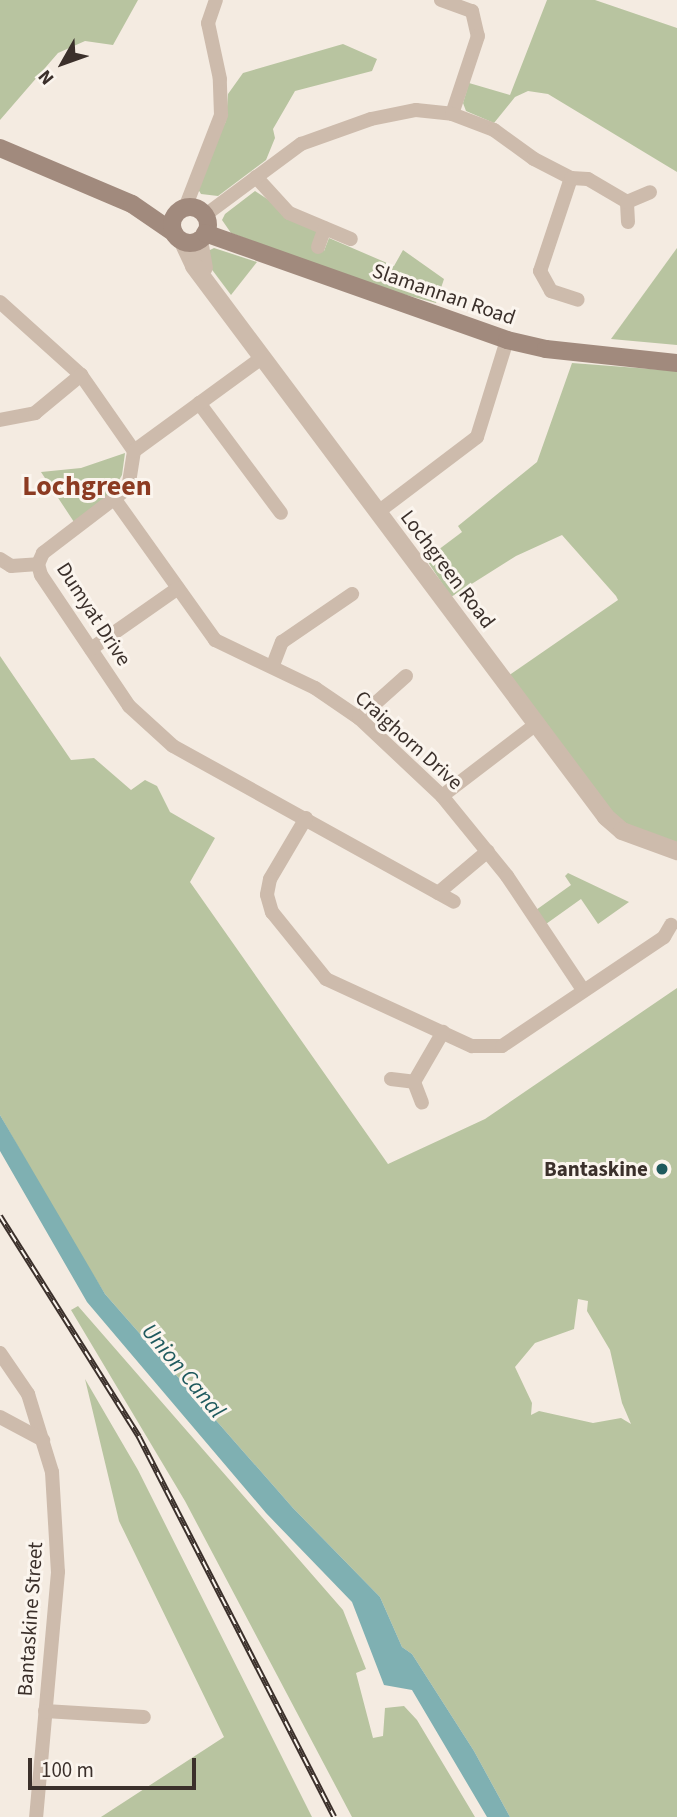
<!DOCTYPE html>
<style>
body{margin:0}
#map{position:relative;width:677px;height:1817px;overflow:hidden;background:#f4ebe1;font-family:"Source Sans 3",sans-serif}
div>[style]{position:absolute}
.green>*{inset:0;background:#b8c4a0}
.water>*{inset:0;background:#7fb0b2}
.minor>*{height:14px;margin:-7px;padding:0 7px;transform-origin:7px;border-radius:7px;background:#cdbbac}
.tertiary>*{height:18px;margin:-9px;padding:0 9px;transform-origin:9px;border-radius:9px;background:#cdbbac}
.secondary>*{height:18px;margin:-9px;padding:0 9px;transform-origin:9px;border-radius:9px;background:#a18a7d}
.secondary>.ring{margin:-9px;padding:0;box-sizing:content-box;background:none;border:18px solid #a18a7d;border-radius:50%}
.rail>*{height:6px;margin-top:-3px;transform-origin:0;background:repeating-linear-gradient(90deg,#fbf5ee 0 10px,#3b302b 0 20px);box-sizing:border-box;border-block:2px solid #3b302b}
.dots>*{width:19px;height:19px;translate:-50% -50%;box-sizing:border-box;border:4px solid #fbf5ee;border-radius:50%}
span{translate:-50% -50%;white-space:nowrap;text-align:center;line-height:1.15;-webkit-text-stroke:6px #fbf5ee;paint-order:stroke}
.street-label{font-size:21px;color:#3b302b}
.poi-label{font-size:21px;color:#3b302b;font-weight:700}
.right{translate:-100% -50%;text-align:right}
.water-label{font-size:23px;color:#1f5a5e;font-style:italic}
.district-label{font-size:28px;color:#8c3b22;font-weight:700}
.north{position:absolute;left:28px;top:28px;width:70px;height:70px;-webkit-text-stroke:5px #fbf5ee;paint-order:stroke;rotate:230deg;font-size:19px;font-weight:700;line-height:28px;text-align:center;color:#3b302b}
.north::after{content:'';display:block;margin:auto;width:24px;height:32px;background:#3b302b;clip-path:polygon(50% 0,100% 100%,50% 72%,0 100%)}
.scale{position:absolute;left:28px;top:1758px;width:168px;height:32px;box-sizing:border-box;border:4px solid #3b302b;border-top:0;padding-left:9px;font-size:21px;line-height:24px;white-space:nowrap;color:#3b302b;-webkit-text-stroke:5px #fbf5ee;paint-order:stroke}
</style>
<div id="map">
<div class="green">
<div style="clip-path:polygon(0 0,138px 0,113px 45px,85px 41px,58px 53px,0 120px)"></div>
<div style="clip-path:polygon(547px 0,595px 0,677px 28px,677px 172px,548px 94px,528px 91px,515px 97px,494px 123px,466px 111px,463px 103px,469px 83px,510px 95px)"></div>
<div style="clip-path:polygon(343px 44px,377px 59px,372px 71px,295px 91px,273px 129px,275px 138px,266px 160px,218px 196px,201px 194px,195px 184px,226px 121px,228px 94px,243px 73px)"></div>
<div style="clip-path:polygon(255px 191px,319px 233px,324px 251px,329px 238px,394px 266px,403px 250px,444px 279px,436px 303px,380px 288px,231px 233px,222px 220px,225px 214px)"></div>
<div style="clip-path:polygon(214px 248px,257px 262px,231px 295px,207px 263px,208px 251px)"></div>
<div style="clip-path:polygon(677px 248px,677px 345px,611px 339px)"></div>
<div style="clip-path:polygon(572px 363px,677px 371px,677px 845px,622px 824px,508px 676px,618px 600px,616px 596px,562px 535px,516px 556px,451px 597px,426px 559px,462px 532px,458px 526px,537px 462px)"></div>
<div style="clip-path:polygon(125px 453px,122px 475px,113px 491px,74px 522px,41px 472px,81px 468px)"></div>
<div style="clip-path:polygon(evenodd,0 656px,71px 760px,94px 758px,131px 790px,145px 780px,157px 786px,170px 812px,215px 838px,190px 882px,388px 1164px,485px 1119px,677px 988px,677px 1817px,510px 1817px,474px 1751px,412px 1654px,402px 1647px,380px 1597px,293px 1508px,105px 1294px,66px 1231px,0 1115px,0 656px,578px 1299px,588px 1301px,587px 1311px,610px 1350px,622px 1403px,631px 1424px,621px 1418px,593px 1423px,539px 1411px,531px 1415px,532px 1403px,515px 1367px,535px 1343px,574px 1329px,578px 1299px)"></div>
<div style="clip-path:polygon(568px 873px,629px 902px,598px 924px,581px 899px,546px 924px,536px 910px,571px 885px,565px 876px)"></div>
<div style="clip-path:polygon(78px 1306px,343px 1610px,366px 1669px,356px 1673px,373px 1738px,383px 1736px,385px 1708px,404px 1706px,417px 1720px,475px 1817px,352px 1817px,185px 1501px,71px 1310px)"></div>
<div style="clip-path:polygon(85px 1379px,138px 1470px,312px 1817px,101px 1817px,224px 1737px,119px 1521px)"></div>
</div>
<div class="water">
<div style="clip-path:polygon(0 1115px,105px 1294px,293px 1508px,380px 1597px,402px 1647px,412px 1654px,474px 1751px,510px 1817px,487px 1817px,412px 1690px,384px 1685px,352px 1602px,266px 1513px,87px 1302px,0 1151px)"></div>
</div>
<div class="minor">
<div style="left:441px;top:0;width:33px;rotate:20deg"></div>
<div style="left:472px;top:11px;width:26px;rotate:77deg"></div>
<div style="left:478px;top:36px;width:82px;rotate:108.4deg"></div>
<div style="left:256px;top:177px;width:49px;rotate:47.5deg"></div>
<div style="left:289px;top:213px;width:67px;rotate:22.8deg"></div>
<div style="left:571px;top:178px;width:98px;rotate:108.4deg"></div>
<div style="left:540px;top:271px;width:23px;rotate:61deg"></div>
<div style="left:551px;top:291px;width:28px;rotate:18deg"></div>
<div style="left:185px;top:208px;width:100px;rotate:-68.8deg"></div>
<div style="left:221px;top:115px;width:36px;rotate:-92deg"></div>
<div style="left:220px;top:79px;width:57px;rotate:-102.1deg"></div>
<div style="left:208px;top:23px;width:24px;rotate:-71deg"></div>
<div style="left:204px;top:216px;width:121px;rotate:-36.6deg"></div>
<div style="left:301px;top:144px;width:74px;rotate:-19.7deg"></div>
<div style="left:371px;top:119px;width:46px;rotate:-11.3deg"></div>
<div style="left:416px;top:110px;width:36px;rotate:6deg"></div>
<div style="left:452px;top:114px;width:45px;rotate:20.9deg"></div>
<div style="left:494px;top:130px;width:49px;rotate:35.9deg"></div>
<div style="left:534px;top:159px;width:42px;rotate:27.2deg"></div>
<div style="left:571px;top:178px;width:17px;rotate:3deg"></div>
<div style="left:588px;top:179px;width:45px;rotate:30.5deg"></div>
<div style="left:628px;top:222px;width:20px;rotate:-93deg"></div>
<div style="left:627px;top:202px;width:25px;rotate:-23deg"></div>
<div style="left:318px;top:247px;width:20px;rotate:-70deg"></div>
<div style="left:0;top:302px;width:109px;rotate:42deg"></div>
<div style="left:81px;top:375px;width:93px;rotate:55.1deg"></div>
<div style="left:134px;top:451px;width:37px;rotate:99deg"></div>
<div style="left:128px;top:488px;width:107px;rotate:142.6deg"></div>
<div style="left:43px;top:553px;width:12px;rotate:114deg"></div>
<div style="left:38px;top:564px;width:11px;rotate:75deg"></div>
<div style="left:41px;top:575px;width:158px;rotate:56.1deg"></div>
<div style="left:129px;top:706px;width:59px;rotate:42.3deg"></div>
<div style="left:173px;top:746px;width:321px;rotate:29deg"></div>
<div style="left:199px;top:403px;width:137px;rotate:53.3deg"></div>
<div style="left:0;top:420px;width:36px;rotate:-11deg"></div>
<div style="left:35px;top:413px;width:60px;rotate:-39.6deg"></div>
<div style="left:134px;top:451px;width:160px;rotate:-36.1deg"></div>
<div style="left:116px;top:501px;width:171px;rotate:54.5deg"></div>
<div style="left:215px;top:640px;width:111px;rotate:25.6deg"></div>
<div style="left:315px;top:688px;width:53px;rotate:34.3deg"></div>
<div style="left:359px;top:718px;width:114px;rotate:43.2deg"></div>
<div style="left:442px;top:796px;width:103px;rotate:50.9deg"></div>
<div style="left:507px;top:876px;width:137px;rotate:56.3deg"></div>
<div style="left:378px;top:512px;width:124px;rotate:-37.1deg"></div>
<div style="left:477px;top:437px;width:102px;rotate:-72.8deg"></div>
<div style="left:0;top:559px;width:13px;rotate:32deg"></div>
<div style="left:11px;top:566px;width:27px;rotate:-4deg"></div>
<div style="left:91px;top:649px;width:106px;rotate:-35deg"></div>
<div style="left:273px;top:665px;width:25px;rotate:-69deg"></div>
<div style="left:282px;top:642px;width:85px;rotate:-34.4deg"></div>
<div style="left:359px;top:718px;width:63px;rotate:-41.8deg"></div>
<div style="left:442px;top:796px;width:117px;rotate:-37.4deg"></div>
<div style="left:306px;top:818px;width:71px;rotate:120.5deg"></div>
<div style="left:270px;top:879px;width:16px;rotate:101deg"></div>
<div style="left:267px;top:895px;width:18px;rotate:74deg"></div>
<div style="left:272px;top:912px;width:86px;rotate:51.1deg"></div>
<div style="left:326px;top:979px;width:161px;rotate:24.7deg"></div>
<div style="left:472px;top:1046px;width:30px"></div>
<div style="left:502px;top:1046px;width:195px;rotate:-33.9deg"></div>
<div style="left:664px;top:937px;width:14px;rotate:-60deg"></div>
<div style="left:438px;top:893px;width:65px;rotate:-40deg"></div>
<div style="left:391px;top:1079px;width:23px;rotate:7deg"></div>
<div style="left:414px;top:1082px;width:22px;rotate:69deg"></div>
<div style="left:414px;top:1082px;width:58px;rotate:-59.9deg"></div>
<div style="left:0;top:1353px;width:50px;rotate:55.7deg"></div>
<div style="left:28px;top:1394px;width:82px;rotate:72.9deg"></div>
<div style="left:52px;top:1472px;width:100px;rotate:86.6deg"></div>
<div style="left:58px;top:1572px;width:246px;rotate:95.1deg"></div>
<div style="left:0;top:1417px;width:49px;rotate:28.1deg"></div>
<div style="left:45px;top:1711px;width:99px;rotate:3.5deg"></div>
</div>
<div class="tertiary">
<div style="left:199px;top:240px;width:28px;rotate:80deg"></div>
<div style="left:183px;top:242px;width:26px;rotate:65deg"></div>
<div style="left:194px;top:266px;width:688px;rotate:53.21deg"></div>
<div style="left:606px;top:817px;width:21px;rotate:41deg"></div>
<div style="left:622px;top:831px;width:59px;rotate:20deg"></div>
</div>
<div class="secondary">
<div style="left:0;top:148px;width:143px;rotate:23deg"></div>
<div style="left:132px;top:204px;width:51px;rotate:34.6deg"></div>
<div class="ring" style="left:172px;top:207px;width:18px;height:18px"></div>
<div style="left:205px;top:233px;width:320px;rotate:19.5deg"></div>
<div style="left:507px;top:340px;width:40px;rotate:13deg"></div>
<div style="left:546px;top:349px;width:132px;rotate:6.1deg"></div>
</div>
<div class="rail">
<div style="left:0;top:1216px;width:261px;rotate:57.8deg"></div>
<div style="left:139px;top:1437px;width:427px;rotate:62.8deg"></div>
</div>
<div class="dots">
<div style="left:662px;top:1169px;background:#1f5a5e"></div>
</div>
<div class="street-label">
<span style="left:444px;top:294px;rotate:19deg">Slamannan Road</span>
<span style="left:448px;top:569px;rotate:53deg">Lochgreen Road</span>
<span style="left:94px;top:614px;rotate:57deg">Dumyat Drive</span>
<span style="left:409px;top:740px;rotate:42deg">Craighorn Drive</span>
<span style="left:30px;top:1619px;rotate:-86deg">Bantaskine Street</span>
</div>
<div class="poi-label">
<span class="right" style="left:648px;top:1169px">Bantaskine</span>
</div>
<div class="water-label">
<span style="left:183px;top:1371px;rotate:50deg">Union Canal</span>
</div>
<div class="district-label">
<span style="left:87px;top:486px">Lochgreen</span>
</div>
<div class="north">N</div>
<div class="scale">100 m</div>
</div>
